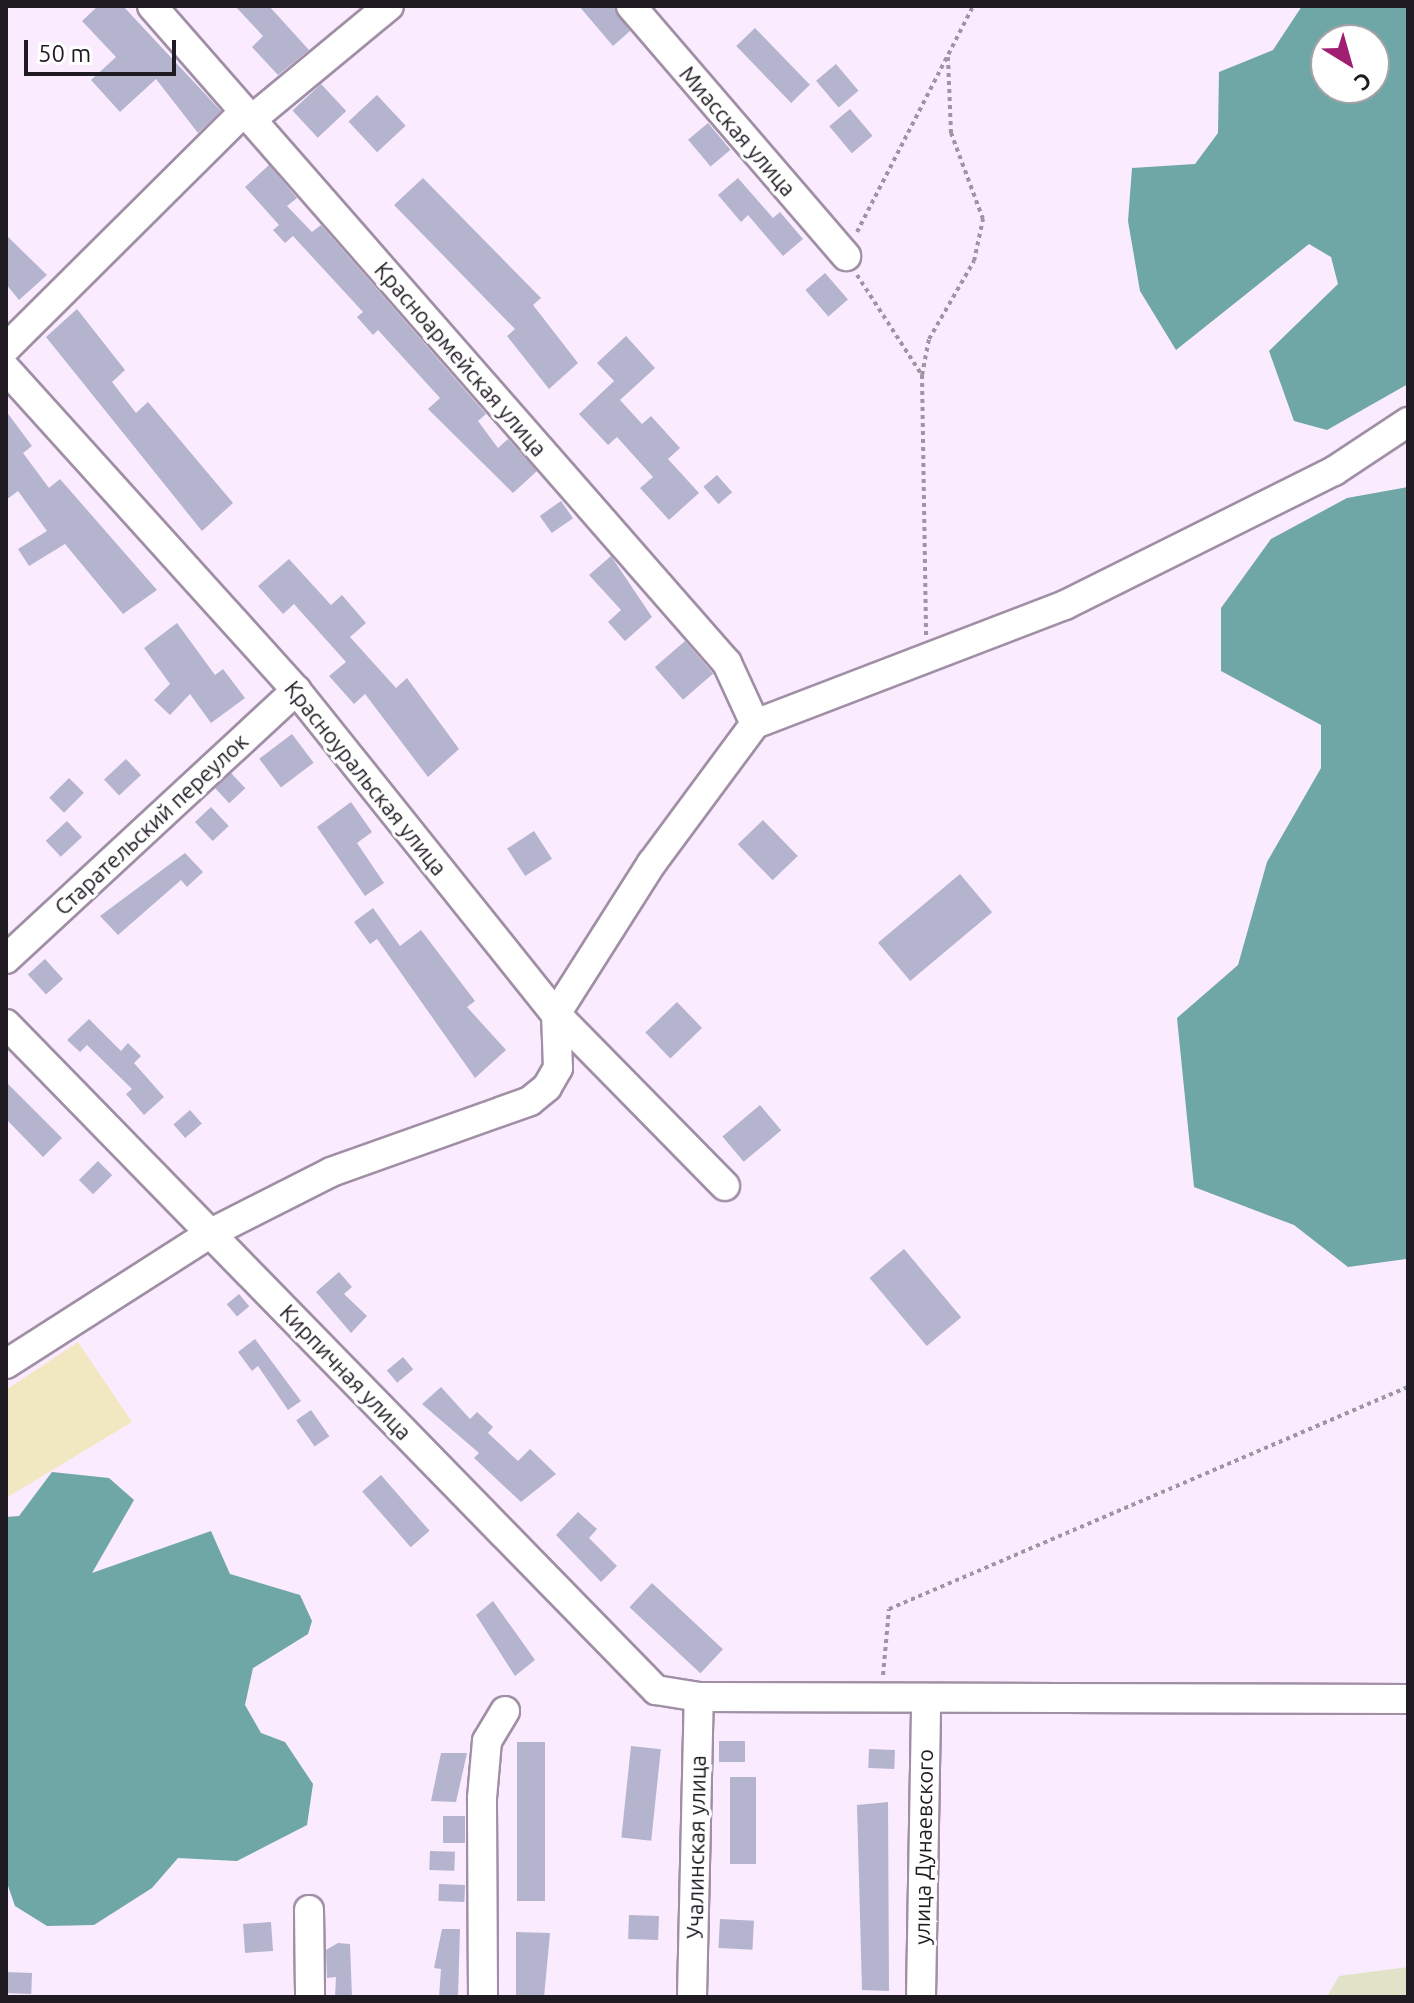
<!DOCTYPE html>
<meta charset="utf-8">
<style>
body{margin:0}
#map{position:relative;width:1414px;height:2003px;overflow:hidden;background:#faebff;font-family:Ubuntu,sans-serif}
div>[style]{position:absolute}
.green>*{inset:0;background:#e0e3c7}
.sand>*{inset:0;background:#f1e8c2}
.water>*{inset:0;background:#6fa6a6}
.building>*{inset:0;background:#b4b4cf;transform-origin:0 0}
.path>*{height:4px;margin-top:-2px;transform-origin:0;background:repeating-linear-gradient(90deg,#9f94a3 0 4px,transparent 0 8px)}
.roads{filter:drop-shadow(2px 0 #a08fa5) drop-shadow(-2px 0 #a08fa5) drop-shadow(0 2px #a08fa5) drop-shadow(0 -2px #a08fa5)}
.minor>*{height:28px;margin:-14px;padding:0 14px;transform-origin:14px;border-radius:14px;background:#fff}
span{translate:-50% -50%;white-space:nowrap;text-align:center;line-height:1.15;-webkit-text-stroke:6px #fff;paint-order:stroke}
.street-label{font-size:22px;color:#201a22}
.frame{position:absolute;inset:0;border:8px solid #201a22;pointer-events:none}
.north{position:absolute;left:1310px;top:24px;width:80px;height:80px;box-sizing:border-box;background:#fff;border:2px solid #a6a3a7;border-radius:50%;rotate:143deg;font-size:22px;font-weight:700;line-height:32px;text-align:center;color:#201a22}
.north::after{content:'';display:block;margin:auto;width:28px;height:36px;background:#a01f71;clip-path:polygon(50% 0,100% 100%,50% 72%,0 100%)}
.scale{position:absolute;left:24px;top:40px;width:152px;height:36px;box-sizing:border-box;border:4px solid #201a22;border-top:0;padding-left:10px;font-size:24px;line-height:28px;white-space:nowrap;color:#201a22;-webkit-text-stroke:6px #fff;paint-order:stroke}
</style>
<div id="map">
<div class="green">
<div style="clip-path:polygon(1408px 1967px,1408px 1997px,1327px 1997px,1339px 1976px)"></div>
</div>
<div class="sand">
<div style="clip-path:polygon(78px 1342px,132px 1422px,6px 1498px,6px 1390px)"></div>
</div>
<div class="water">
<div style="clip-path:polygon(evenodd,1302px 6px,1408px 6px,1408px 384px,1327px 430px,1294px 421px,1269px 351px,1338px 284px,1331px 257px,1309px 244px,1176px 350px,1140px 291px,1128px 221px,1132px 168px,1195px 164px,1218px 133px,1219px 72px,1273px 50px,1302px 6px,1326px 40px,1374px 40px,1374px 88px,1326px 88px,1326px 40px)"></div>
<div style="clip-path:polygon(1408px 487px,1406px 1259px,1348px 1267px,1294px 1225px,1194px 1187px,1177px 1018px,1238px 965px,1267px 862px,1321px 768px,1321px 725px,1221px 671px,1221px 608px,1271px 539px,1347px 498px)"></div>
<div style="clip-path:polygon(52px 1472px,109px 1478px,134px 1500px,92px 1573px,211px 1531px,230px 1574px,300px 1595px,312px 1621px,308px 1634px,253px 1668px,245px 1705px,261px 1733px,285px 1742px,313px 1784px,307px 1825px,237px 1861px,178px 1858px,152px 1888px,94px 1925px,47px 1926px,15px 1906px,6px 1880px,6px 1517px,19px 1516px)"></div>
</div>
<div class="building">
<div style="clip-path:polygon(98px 6px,123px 6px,221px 111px,198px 133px,156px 79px,120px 112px,91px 80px,116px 57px,82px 21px)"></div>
<div style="clip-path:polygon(235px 6px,269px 6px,309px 50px,278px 75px,252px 47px,263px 36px)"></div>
<div style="clip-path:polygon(579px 6px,613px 6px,630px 31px,613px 46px)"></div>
<div style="left:755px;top:28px;width:79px;height:26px;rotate:46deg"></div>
<div style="left:836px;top:64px;width:35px;height:26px;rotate:50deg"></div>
<div style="left:321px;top:84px;width:37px;height:39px;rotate:47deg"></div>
<div style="left:377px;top:95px;width:42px;height:39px;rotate:47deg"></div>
<div style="left:850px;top:109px;width:35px;height:27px;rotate:50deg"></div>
<div style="left:708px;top:123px;width:35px;height:26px;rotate:50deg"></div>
<div style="clip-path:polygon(269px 165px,297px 198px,287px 206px,312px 232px,321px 225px,486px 414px,478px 421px,498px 448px,508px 439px,537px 471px,513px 493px,428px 409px,440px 398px,378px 330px,373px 335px,357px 317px,363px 312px,293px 236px,285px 243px,273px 230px,279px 225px,245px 187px)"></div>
<div style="clip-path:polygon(423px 178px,541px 298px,533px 305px,578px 363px,549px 389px,507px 336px,515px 329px,394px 205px)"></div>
<div style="clip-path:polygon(738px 178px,773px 218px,780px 212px,803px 239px,783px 256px,748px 215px,741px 222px,718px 195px)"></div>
<div style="clip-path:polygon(6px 235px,47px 275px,19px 300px,6px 284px)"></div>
<div style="left:825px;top:273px;width:35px;height:26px;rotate:49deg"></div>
<div style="clip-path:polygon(77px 309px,125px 370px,112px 382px,136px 413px,148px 402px,233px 503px,202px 531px,46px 337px)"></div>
<div style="clip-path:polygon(626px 336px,655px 368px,620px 400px,642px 424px,651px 416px,680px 448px,668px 459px,699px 493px,669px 520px,640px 488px,653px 477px,617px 437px,608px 445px,579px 414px,614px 381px,597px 363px)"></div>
<div style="clip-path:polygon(6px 411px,32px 446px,23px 453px,49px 488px,60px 479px,157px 590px,123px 614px,65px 544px,29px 566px,18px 549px,47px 531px,18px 491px,6px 500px)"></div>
<div style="left:717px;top:475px;width:23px;height:18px;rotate:49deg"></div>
<div style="left:561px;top:501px;width:21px;height:26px;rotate:55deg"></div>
<div style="clip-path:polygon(611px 556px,652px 617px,625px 641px,608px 622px,621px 610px,589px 575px)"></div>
<div style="clip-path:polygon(289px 559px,331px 605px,342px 595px,366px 623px,350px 637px,396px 688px,407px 678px,459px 749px,428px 777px,365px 694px,354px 704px,329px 676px,346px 662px,294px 604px,283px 614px,258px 586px)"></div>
<div style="clip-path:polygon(177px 623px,215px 675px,223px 669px,245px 698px,211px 723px,190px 694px,170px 715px,154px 700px,170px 684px,144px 648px)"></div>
<div style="left:685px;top:641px;width:43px;height:40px;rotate:49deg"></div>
<div style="left:292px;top:734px;width:36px;height:41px;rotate:53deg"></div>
<div style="left:126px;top:759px;width:22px;height:30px;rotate:47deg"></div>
<div style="left:231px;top:773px;width:21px;height:22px;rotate:47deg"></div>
<div style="left:69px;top:778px;width:21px;height:28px;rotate:45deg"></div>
<div style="clip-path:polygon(351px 802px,372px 832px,357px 843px,384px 883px,365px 896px,317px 827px)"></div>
<div style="left:211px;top:807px;width:26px;height:22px;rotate:47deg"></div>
<div style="left:763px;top:820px;width:50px;height:35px;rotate:46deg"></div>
<div style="left:67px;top:821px;width:22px;height:29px;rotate:47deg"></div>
<div style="left:534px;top:831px;width:33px;height:32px;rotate:57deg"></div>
<div style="clip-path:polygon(185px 853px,203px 872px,187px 887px,181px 880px,118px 935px,100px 916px)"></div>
<div style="left:960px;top:874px;width:50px;height:107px;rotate:50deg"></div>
<div style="clip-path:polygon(373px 908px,400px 946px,421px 930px,475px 1001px,467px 1007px,506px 1050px,475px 1078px,377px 939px,370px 944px,354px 922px)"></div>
<div style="left:45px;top:959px;width:27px;height:23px;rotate:48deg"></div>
<div style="left:677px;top:1002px;width:36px;height:44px;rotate:46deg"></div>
<div style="clip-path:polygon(89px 1019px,121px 1051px,128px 1043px,141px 1056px,134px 1063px,164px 1097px,144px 1115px,126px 1094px,132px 1089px,87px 1045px,80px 1052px,67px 1040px)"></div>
<div style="clip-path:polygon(6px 1082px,62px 1138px,43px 1157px,6px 1119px)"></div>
<div style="left:760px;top:1105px;width:33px;height:49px;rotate:50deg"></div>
<div style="left:190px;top:1110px;width:18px;height:22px;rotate:49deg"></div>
<div style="left:98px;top:1161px;width:20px;height:27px;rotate:45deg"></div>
<div style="left:904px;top:1249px;width:89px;height:45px;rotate:50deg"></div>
<div style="clip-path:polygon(339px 1272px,352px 1287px,344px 1294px,367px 1316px,351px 1333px,316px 1292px)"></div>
<div style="left:239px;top:1294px;width:16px;height:16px;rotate:50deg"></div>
<div style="clip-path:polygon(255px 1339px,301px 1401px,288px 1410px,258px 1366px,252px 1371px,238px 1352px)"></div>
<div style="left:403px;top:1357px;width:16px;height:21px;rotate:50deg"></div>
<div style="clip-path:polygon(441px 1387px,470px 1419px,477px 1412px,493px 1427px,488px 1433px,518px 1461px,530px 1449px,556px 1474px,521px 1502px,474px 1458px,479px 1453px,422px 1404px)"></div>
<div style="left:311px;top:1410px;width:32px;height:18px;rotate:55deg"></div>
<div style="left:381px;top:1475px;width:74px;height:25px;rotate:49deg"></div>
<div style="clip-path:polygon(578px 1512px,597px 1529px,589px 1538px,617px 1566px,601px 1582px,556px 1535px)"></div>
<div style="left:652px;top:1583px;width:97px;height:33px;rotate:43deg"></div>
<div style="clip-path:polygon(493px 1601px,535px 1660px,515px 1676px,476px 1615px)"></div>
<div style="left:719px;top:1741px;width:26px;height:21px"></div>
<div style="left:517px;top:1742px;width:28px;height:159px"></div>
<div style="left:631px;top:1746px;width:30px;height:92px;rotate:6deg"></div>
<div style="left:869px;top:1749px;width:26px;height:19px;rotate:2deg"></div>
<div style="clip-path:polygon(441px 1753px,467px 1753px,456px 1802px,431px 1801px)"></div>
<div style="left:730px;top:1777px;width:26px;height:87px"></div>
<div style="clip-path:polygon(888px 1802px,889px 1991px,862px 1990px,857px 1805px)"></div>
<div style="left:443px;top:1816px;width:22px;height:27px"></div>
<div style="left:430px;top:1851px;width:25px;height:19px;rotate:2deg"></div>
<div style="left:439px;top:1884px;width:26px;height:17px;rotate:2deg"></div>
<div style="left:629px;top:1915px;width:30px;height:24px;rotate:2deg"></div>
<div style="left:720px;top:1919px;width:34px;height:29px;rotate:3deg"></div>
<div style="left:271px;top:1922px;width:29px;height:28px;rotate:86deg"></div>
<div style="clip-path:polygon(442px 1929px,460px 1929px,458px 1997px,439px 1997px,441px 1969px,434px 1968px)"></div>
<div style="clip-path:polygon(516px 1932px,550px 1933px,544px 1997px,516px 1997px)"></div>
<div style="clip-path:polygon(338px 1943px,350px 1944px,352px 1997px,335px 1997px,336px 1977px,327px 1978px,326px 1950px)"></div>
<div style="left:6px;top:1972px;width:26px;height:21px;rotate:2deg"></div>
</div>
<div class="path">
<div style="left:857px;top:232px;width:254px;rotate:-62.8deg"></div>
<div style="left:857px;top:275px;width:119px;rotate:57deg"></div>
<div style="left:922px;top:375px;width:260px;rotate:89.1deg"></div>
<div style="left:922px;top:375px;width:37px;rotate:-79deg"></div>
<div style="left:929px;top:339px;width:90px;rotate:-60deg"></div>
<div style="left:974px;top:261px;width:43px;rotate:-77.9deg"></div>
<div style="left:983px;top:219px;width:92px;rotate:-110.4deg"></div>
<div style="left:951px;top:133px;width:76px;rotate:-92.3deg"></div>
<div style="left:883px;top:1675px;width:66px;rotate:-84.8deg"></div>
<div style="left:889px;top:1609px;width:564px;rotate:-23.16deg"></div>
</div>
<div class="roads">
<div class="minor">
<div style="left:152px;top:6px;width:873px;rotate:48.81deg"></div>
<div style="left:727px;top:663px;width:67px;rotate:65.3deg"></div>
<div style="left:631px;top:6px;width:330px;rotate:49.3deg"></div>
<div style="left:251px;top:120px;width:179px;rotate:-39.6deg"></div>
<div style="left:6px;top:348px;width:335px;rotate:-44.8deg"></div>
<div style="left:6px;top:369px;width:433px;rotate:47.9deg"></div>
<div style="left:296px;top:690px;width:415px;rotate:51.3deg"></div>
<div style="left:556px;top:1014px;width:241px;rotate:45.5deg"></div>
<div style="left:6px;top:959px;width:396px;rotate:-42.8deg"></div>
<div style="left:6px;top:1024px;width:931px;rotate:45.7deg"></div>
<div style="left:656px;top:1690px;width:44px;rotate:9.2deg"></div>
<div style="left:699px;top:1697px;width:709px;rotate:0.16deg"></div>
<div style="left:6px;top:1364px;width:243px;rotate:-32.6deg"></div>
<div style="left:211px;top:1233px;width:135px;rotate:-26.9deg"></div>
<div style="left:331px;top:1172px;width:211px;rotate:-19.6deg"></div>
<div style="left:530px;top:1101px;width:22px;rotate:-39deg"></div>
<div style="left:547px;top:1087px;width:22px;rotate:-60deg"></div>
<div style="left:558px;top:1068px;width:54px;rotate:-92.1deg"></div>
<div style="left:556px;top:1014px;width:179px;rotate:-57.6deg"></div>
<div style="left:652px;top:863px;width:173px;rotate:-53.5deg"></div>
<div style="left:755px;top:724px;width:332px;rotate:-21deg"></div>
<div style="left:1065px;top:605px;width:301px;rotate:-26.5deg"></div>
<div style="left:1334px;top:471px;width:89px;rotate:-33.5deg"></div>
<div style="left:309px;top:1910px;width:87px;rotate:89.3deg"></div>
<div style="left:483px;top:1997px;width:199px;rotate:-90.3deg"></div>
<div style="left:482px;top:1798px;width:57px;rotate:-85deg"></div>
<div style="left:487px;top:1741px;width:35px;rotate:-59deg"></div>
<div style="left:692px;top:1997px;width:300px;rotate:-88.7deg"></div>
<div style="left:921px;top:1997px;width:299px;rotate:-89deg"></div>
</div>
</div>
<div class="street-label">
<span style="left:738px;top:131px;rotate:49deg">Миасская улица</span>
<span style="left:461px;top:359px;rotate:49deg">Красноармейская улица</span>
<span style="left:366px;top:778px;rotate:51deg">Красноуральская улица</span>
<span style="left:151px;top:824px;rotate:-43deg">Старательский переулок</span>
<span style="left:346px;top:1372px;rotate:46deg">Кирпичная улица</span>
<span style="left:696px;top:1847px;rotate:-89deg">Учалинская улица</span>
<span style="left:923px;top:1847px;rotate:-89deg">улица Дунаевского</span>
</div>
<div class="frame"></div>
<div class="north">С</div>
<div class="scale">50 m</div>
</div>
